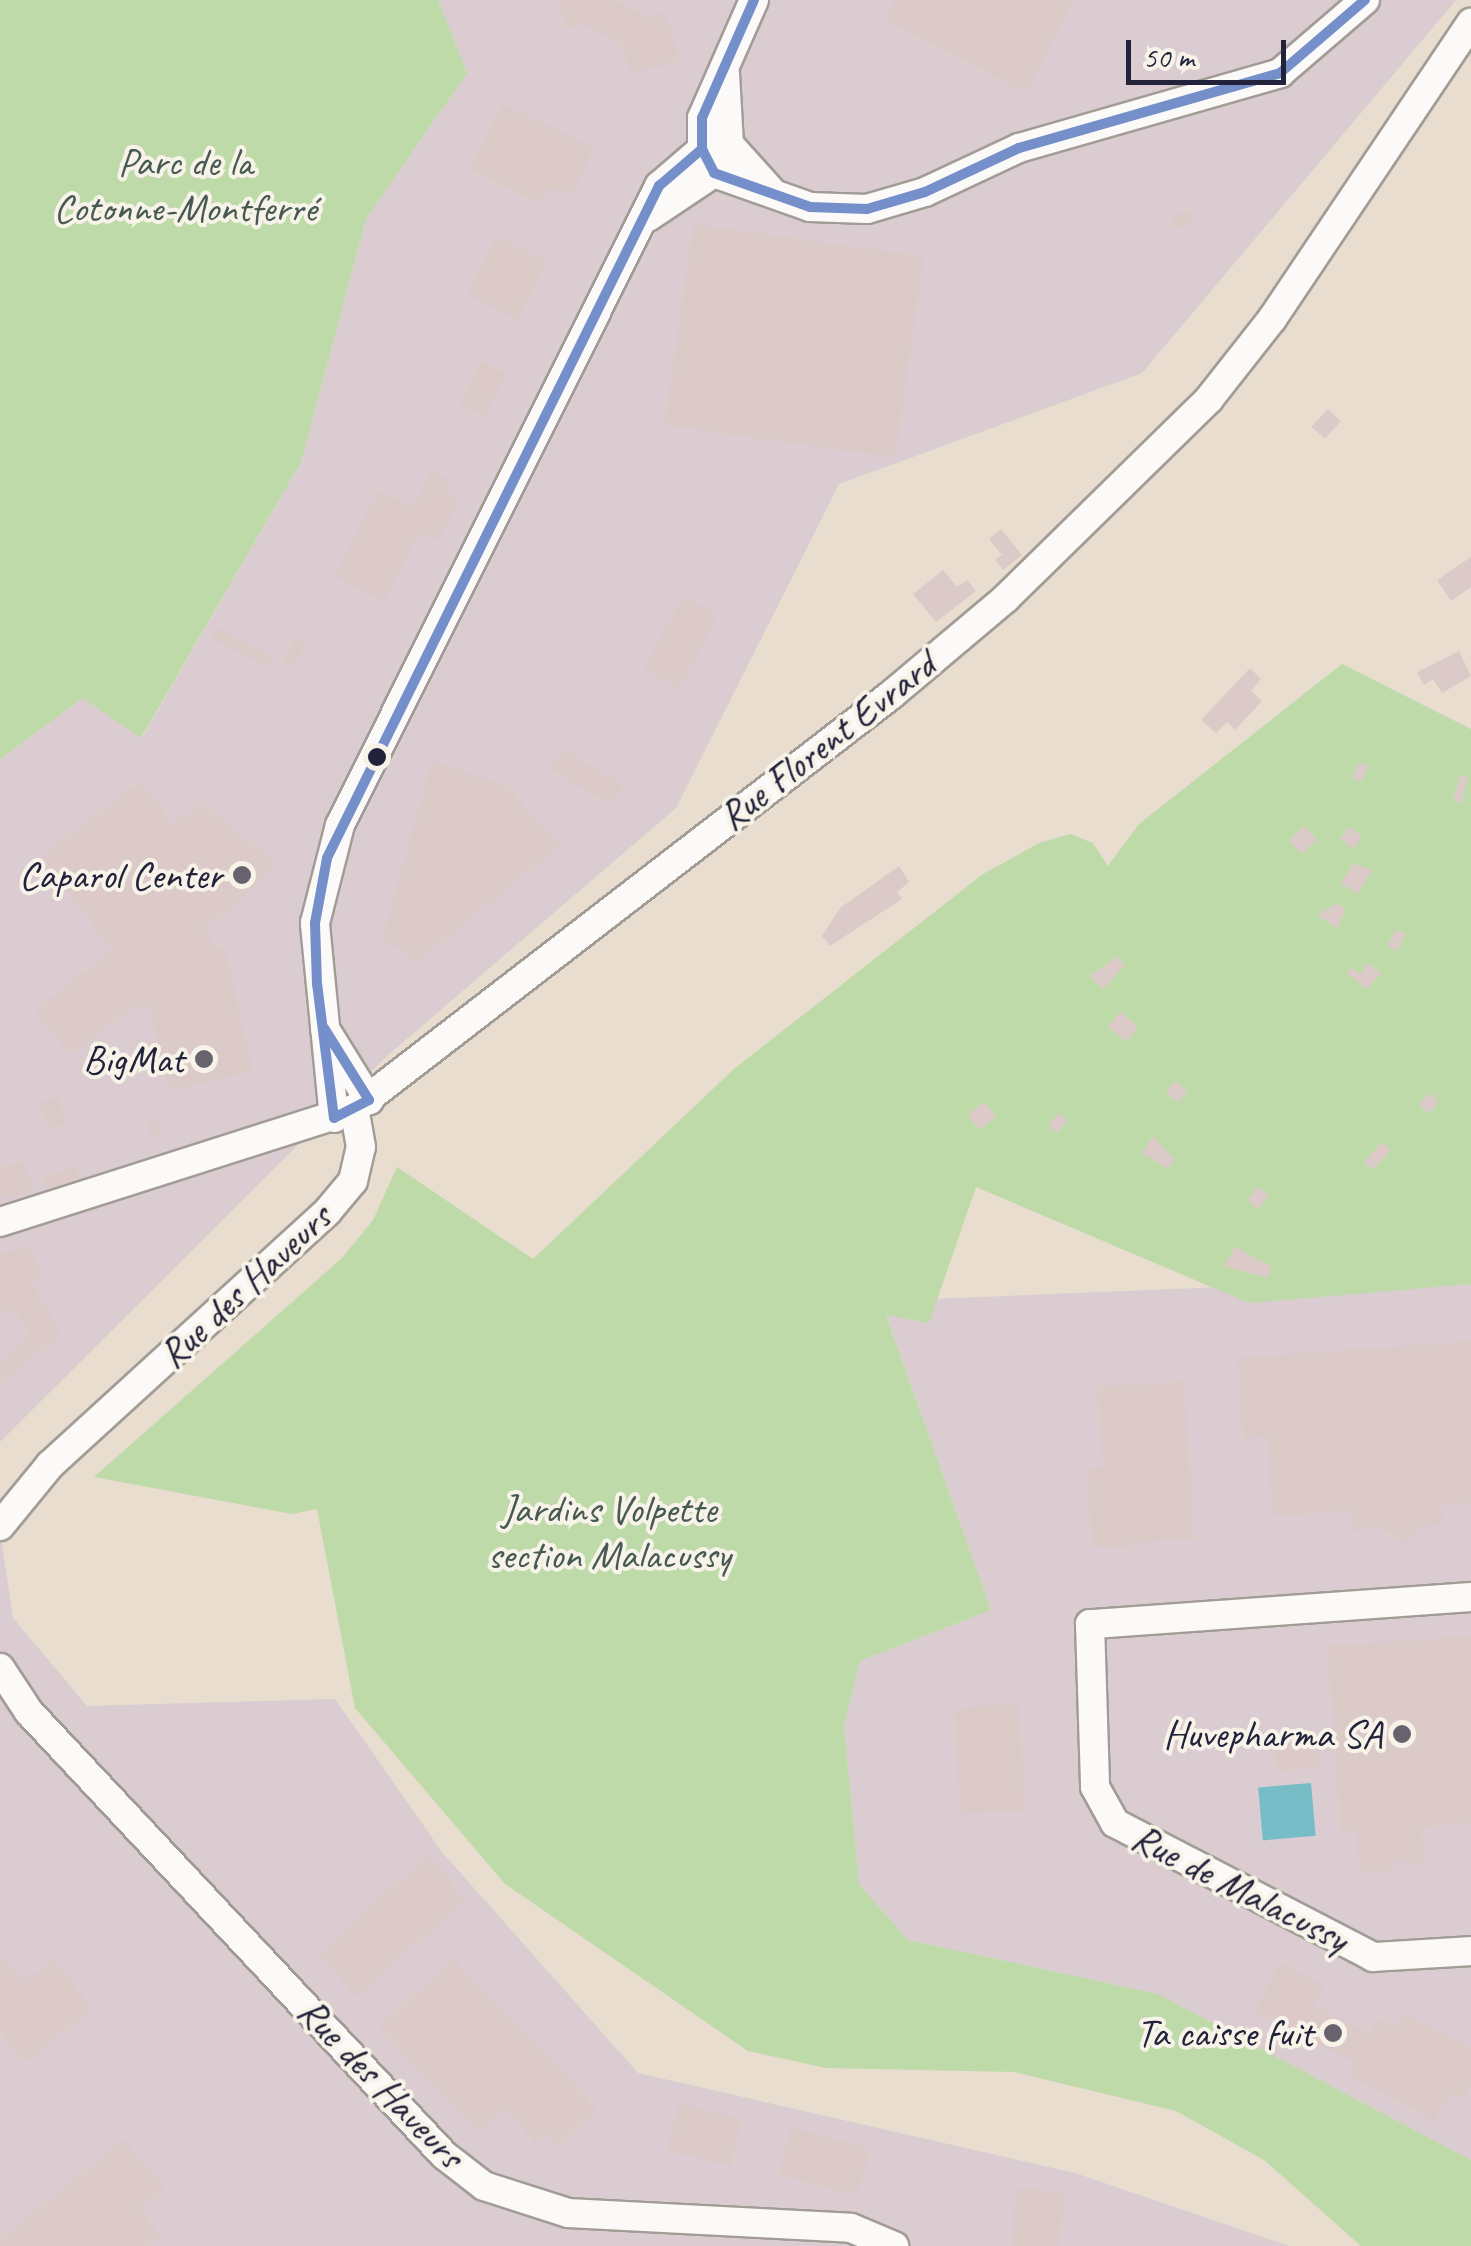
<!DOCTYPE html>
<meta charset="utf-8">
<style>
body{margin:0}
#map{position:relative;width:1471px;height:2246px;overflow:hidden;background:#e8ddce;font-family:Caveat,sans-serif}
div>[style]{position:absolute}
.industrial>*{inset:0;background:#daccd0}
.green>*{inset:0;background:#bedaa9}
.water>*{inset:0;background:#76bdc7;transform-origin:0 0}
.building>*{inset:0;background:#dccac9;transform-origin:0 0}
.roads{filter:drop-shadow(2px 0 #a29c96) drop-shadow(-2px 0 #a29c96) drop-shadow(0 2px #a29c96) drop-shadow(0 -2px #a29c96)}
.minor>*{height:28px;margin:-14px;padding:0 14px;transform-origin:14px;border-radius:14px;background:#fcfaf8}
.bus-1>*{height:10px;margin:-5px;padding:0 5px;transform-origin:5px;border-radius:5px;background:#748fc9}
.dots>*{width:28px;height:28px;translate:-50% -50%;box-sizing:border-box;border:5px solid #f7f3e8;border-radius:50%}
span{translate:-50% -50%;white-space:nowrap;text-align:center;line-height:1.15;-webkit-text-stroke:8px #f7f3e8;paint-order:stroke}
.park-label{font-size:40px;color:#475953}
.street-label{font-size:40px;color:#22223b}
.poi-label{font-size:40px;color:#22223b}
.right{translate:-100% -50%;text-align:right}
.scale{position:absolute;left:1126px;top:40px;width:160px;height:45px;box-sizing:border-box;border:5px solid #22223b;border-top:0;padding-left:12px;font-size:30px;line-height:35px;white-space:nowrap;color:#22223b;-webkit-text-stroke:8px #f7f3e8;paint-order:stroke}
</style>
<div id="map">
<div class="industrial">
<div style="clip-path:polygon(438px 0,1456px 0,1142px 373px,839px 484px,676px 808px,388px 1055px,0 1442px,0 759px,83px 698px,142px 738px,301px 462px,366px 219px,467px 73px)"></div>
<div style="clip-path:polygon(1471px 1277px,1471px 2160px,1158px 1994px,908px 1940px,859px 1884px,844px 1725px,860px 1661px,991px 1610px,886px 1314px,929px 1322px,932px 1299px)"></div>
<div style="clip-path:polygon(0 1532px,13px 1618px,87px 1706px,335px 1699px,442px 1852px,638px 2073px,1075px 2173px,1289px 2246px,0 2246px)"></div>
</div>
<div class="green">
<div style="clip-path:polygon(0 0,438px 0,467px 73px,366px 219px,301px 462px,141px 738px,83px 698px,0 759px)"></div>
<div style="clip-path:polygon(1342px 664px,1471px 729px,1471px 1284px,1249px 1303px,976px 1187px,929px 1323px,886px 1315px,991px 1610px,860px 1661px,844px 1725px,859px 1884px,908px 1940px,1158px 1994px,1471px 2160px,1471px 2246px,1361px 2246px,1264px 2160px,1176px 2111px,1014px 2072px,826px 2068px,748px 2051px,505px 1884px,355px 1708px,317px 1509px,292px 1514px,94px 1477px,342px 1258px,373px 1220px,397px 1167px,533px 1259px,734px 1069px,983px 874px,1039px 843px,1070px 834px,1093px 843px,1108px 866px,1139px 824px)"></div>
</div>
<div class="water">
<div style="left:1311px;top:1783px;width:53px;height:53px;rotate:85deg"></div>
</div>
<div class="building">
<div style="clip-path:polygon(557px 0,615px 0,649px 17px,665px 12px,680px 60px,632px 75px,621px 44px,583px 24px,567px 29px)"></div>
<div style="clip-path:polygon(895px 0,1074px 0,1027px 93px,884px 20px)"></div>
<div style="clip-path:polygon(502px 104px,594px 147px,572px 195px,548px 188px,540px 205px,469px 169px)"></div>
<div style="left:1190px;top:210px;width:13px;height:21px;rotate:72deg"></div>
<div style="left:693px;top:224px;width:233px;height:203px;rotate:8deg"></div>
<div style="left:496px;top:236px;width:58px;height:65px;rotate:27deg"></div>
<div style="left:481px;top:361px;width:28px;height:48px;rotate:27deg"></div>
<div style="left:1328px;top:409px;width:18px;height:24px;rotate:43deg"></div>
<div style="clip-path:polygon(431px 470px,450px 480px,445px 491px,459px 499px,438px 540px,420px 532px,384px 602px,335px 577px,379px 490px,413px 507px)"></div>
<div style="clip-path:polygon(1001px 529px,1022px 555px,1003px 570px,995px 560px,1002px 555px,989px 539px)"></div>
<div style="clip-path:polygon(1471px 557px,1471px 587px,1451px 601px,1437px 580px)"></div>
<div style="clip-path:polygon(943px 570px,957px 587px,967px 580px,976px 591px,936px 622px,913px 594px)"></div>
<div style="left:683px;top:596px;width:40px;height:83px;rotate:28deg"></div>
<div style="left:215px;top:627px;width:65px;height:12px;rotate:27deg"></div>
<div style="left:295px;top:637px;width:13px;height:28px;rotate:29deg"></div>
<div style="clip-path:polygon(1459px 651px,1471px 676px,1442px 693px,1433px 679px,1424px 685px,1417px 672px)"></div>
<div style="clip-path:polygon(1250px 668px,1261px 679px,1251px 691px,1262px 701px,1235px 730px,1227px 722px,1216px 733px,1201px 720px)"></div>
<div style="left:563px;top:749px;width:70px;height:24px;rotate:31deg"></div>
<div style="clip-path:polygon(432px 761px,507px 786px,560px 845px,416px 964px,402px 949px,381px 942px)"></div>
<div style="left:1360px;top:762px;width:10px;height:17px;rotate:29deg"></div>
<div style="left:1460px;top:775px;width:8px;height:27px;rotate:14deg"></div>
<div style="clip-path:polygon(141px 781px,173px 824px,201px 803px,271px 858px,270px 873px,204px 930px,217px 948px,225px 947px,253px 1072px,168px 1091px,149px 1004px,134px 1007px,70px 1056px,35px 1010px,112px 950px,41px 855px)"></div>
<div style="left:1303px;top:826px;width:19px;height:21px;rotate:43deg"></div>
<div style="left:1349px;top:827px;width:16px;height:15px;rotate:35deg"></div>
<div style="clip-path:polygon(1353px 864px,1373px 870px,1357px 894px,1341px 883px)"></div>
<div style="clip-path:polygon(899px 866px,909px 882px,897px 892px,902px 899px,830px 946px,822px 936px,840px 908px)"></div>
<div style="clip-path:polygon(1337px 903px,1346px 909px,1337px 929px,1318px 915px)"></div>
<div style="left:1396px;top:929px;width:11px;height:19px;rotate:27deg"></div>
<div style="clip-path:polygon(1117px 957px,1125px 965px,1103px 989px,1089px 976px)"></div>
<div style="clip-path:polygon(1368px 963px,1381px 973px,1367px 989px,1347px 973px,1352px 968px,1360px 974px)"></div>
<div style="left:1120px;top:1012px;width:23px;height:19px;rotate:38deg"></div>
<div style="left:1175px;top:1081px;width:16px;height:15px;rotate:38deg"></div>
<div style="left:1430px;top:1093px;width:13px;height:16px;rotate:45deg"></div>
<div style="left:58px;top:1097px;width:28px;height:19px;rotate:73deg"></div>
<div style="left:984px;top:1102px;width:19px;height:21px;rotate:51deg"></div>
<div style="left:1059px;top:1113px;width:12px;height:16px;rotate:42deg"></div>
<div style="left:158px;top:1120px;width:15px;height:12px;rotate:79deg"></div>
<div style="clip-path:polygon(1153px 1136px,1174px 1159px,1168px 1169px,1142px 1153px)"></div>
<div style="left:1382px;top:1142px;width:12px;height:27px;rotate:42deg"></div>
<div style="clip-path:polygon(25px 1161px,33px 1191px,0 1200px,0 1168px)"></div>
<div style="left:76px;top:1167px;width:15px;height:35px;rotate:74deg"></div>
<div style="left:1258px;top:1187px;width:14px;height:17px;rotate:39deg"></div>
<div style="clip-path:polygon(28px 1246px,44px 1275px,32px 1282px,61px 1335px,0 1384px,0 1362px,30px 1336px,15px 1310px,6px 1315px,0 1304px,0 1254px)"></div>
<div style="clip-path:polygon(1235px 1247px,1272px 1267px,1267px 1278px,1224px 1266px)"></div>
<div style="clip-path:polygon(1471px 1341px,1471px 1503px,1441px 1505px,1443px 1525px,1419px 1527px,1404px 1544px,1380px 1526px,1354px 1532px,1353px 1511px,1272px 1516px,1267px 1437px,1243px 1439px,1237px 1358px)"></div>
<div style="clip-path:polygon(1184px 1381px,1194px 1539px,1128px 1543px,1129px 1549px,1092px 1546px,1087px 1468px,1103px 1467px,1097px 1387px)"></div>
<div style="clip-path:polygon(1471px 1636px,1471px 1823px,1421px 1827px,1424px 1864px,1396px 1861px,1385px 1873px,1359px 1869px,1357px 1831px,1341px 1832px,1327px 1646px)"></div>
<div style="left:1019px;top:1704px;width:107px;height:65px;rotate:87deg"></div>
<div style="left:1319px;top:1742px;width:26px;height:45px;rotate:86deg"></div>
<div style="left:427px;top:1856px;width:58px;height:147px;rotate:48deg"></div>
<div style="clip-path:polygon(0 1953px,24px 1982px,53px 1958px,93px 2009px,25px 2063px,0 2032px)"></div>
<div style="clip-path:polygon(453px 1957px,597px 2109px,559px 2145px,548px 2133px,536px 2144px,504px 2109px,479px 2133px,379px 2027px)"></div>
<div style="clip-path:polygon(1280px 1962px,1324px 1985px,1313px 2005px,1370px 2034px,1378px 2019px,1395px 2027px,1402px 2013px,1471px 2048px,1471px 2086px,1464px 2100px,1450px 2092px,1435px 2121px,1349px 2076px,1356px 2063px,1255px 2012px)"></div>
<div style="left:679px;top:2103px;width:65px;height:49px;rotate:14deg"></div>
<div style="left:791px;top:2127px;width:82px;height:49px;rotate:15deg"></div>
<div style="clip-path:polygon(124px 2139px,165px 2189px,140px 2209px,161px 2235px,146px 2246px,0 2246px,0 2239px)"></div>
<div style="left:1016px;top:2188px;width:48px;height:58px;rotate:5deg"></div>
</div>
<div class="roads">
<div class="minor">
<div style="left:754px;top:0;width:129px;rotate:113.8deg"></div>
<div style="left:702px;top:118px;width:31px;rotate:90deg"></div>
<div style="left:702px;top:149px;width:27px;rotate:63deg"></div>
<div style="left:714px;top:173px;width:102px;rotate:19.5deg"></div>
<div style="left:810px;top:207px;width:57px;rotate:2deg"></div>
<div style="left:867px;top:209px;width:60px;rotate:-16.3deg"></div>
<div style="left:925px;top:192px;width:104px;rotate:-25.1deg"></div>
<div style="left:1019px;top:148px;width:272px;rotate:-16deg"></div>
<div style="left:1280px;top:73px;width:112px;rotate:-40.7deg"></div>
<div style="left:725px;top:73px;width:71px;rotate:86.8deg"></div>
<div style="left:729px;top:144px;width:64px;rotate:48.1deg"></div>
<div style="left:648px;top:217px;width:79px;rotate:-33.7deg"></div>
<div style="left:714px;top:173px;width:19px;rotate:-62deg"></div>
<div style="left:325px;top:1029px;width:84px;rotate:58.2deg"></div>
<div style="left:334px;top:1118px;width:196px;rotate:-95.6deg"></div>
<div style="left:315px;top:923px;width:101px;rotate:-75.7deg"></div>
<div style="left:340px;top:825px;width:714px;rotate:-63.47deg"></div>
<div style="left:659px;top:186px;width:57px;rotate:-40.7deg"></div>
<div style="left:702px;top:149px;width:27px;rotate:-10deg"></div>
<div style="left:0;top:1222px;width:372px;rotate:-17.7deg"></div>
<div style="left:354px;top:1109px;width:678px;rotate:-37.63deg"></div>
<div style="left:891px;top:695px;width:150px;rotate:-40.1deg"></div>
<div style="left:1006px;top:598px;width:284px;rotate:-44.4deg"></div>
<div style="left:1209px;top:399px;width:102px;rotate:-51.8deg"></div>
<div style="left:1272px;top:319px;width:357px;rotate:-56.1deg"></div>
<div style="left:0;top:1526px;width:79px;rotate:-50.7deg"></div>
<div style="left:50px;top:1465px;width:375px;rotate:-42.4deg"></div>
<div style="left:327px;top:1212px;width:40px;rotate:-50deg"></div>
<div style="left:353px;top:1181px;width:35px;rotate:-77deg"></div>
<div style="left:361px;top:1147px;width:39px;rotate:-100deg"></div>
<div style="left:1471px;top:1597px;width:382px;rotate:175.9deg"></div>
<div style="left:1090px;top:1624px;width:163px;rotate:88.2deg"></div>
<div style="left:1095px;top:1787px;width:41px;rotate:60.9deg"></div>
<div style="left:1115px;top:1823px;width:291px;rotate:27.4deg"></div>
<div style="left:1373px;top:1957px;width:98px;rotate:-3.5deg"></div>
<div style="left:0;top:1668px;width:53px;rotate:56.6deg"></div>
<div style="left:29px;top:1712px;width:607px;rotate:46.87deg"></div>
<div style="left:444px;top:2155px;width:51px;rotate:37.8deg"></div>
<div style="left:484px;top:2186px;width:88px;rotate:17.8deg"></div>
<div style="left:568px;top:2213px;width:283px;rotate:3deg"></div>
<div style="left:851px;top:2228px;width:47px;rotate:22.7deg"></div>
</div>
</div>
<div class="bus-1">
<div style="left:754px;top:0;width:129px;rotate:113.8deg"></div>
<div style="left:702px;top:118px;width:31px;rotate:90deg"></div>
<div style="left:702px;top:149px;width:27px;rotate:63deg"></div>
<div style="left:714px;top:173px;width:102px;rotate:19.5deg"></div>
<div style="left:810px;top:207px;width:57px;rotate:2deg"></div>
<div style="left:867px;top:209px;width:60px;rotate:-16.3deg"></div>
<div style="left:925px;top:192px;width:104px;rotate:-25.1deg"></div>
<div style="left:1019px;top:148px;width:272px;rotate:-16deg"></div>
<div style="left:1280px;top:73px;width:112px;rotate:-40.7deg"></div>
<div style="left:324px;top:1028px;width:85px;rotate:58deg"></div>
<div style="left:369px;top:1100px;width:39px;rotate:153deg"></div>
<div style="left:334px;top:1118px;width:135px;rotate:-97.2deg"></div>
<div style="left:317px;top:984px;width:61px;rotate:-91.9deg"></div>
<div style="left:315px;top:923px;width:66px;rotate:-79.5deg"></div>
<div style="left:327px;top:858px;width:750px;rotate:-63.71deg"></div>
<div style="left:659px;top:186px;width:57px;rotate:-40.7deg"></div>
</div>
<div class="dots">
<div style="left:377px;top:757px;background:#22223b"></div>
<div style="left:242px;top:875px;background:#67636e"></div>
<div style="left:204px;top:1059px;background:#67636e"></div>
<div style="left:1402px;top:1734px;background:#67636e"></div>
<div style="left:1333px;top:2033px;background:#67636e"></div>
</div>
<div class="park-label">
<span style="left:185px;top:185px">Parc de la<br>Cotonne-Montferré</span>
<span style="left:609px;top:1532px">Jardins Volpette<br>section Malacussy</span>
</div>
<div class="street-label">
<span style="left:827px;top:741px;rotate:-38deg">Rue Florent Evrard</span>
<span style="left:245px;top:1286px;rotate:-43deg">Rue des Haveurs</span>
<span style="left:1240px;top:1888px;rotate:27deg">Rue de Malacussy</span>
<span style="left:381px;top:2083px;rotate:46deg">Rue des Haveurs</span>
</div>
<div class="poi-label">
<span class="right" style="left:222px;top:875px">Caparol Center</span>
<span class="right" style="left:184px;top:1059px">BigMat</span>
<span class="right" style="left:1382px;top:1734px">Huvepharma SA</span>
<span class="right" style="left:1313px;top:2033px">Ta caisse fuit</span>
</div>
<div class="scale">50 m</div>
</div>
